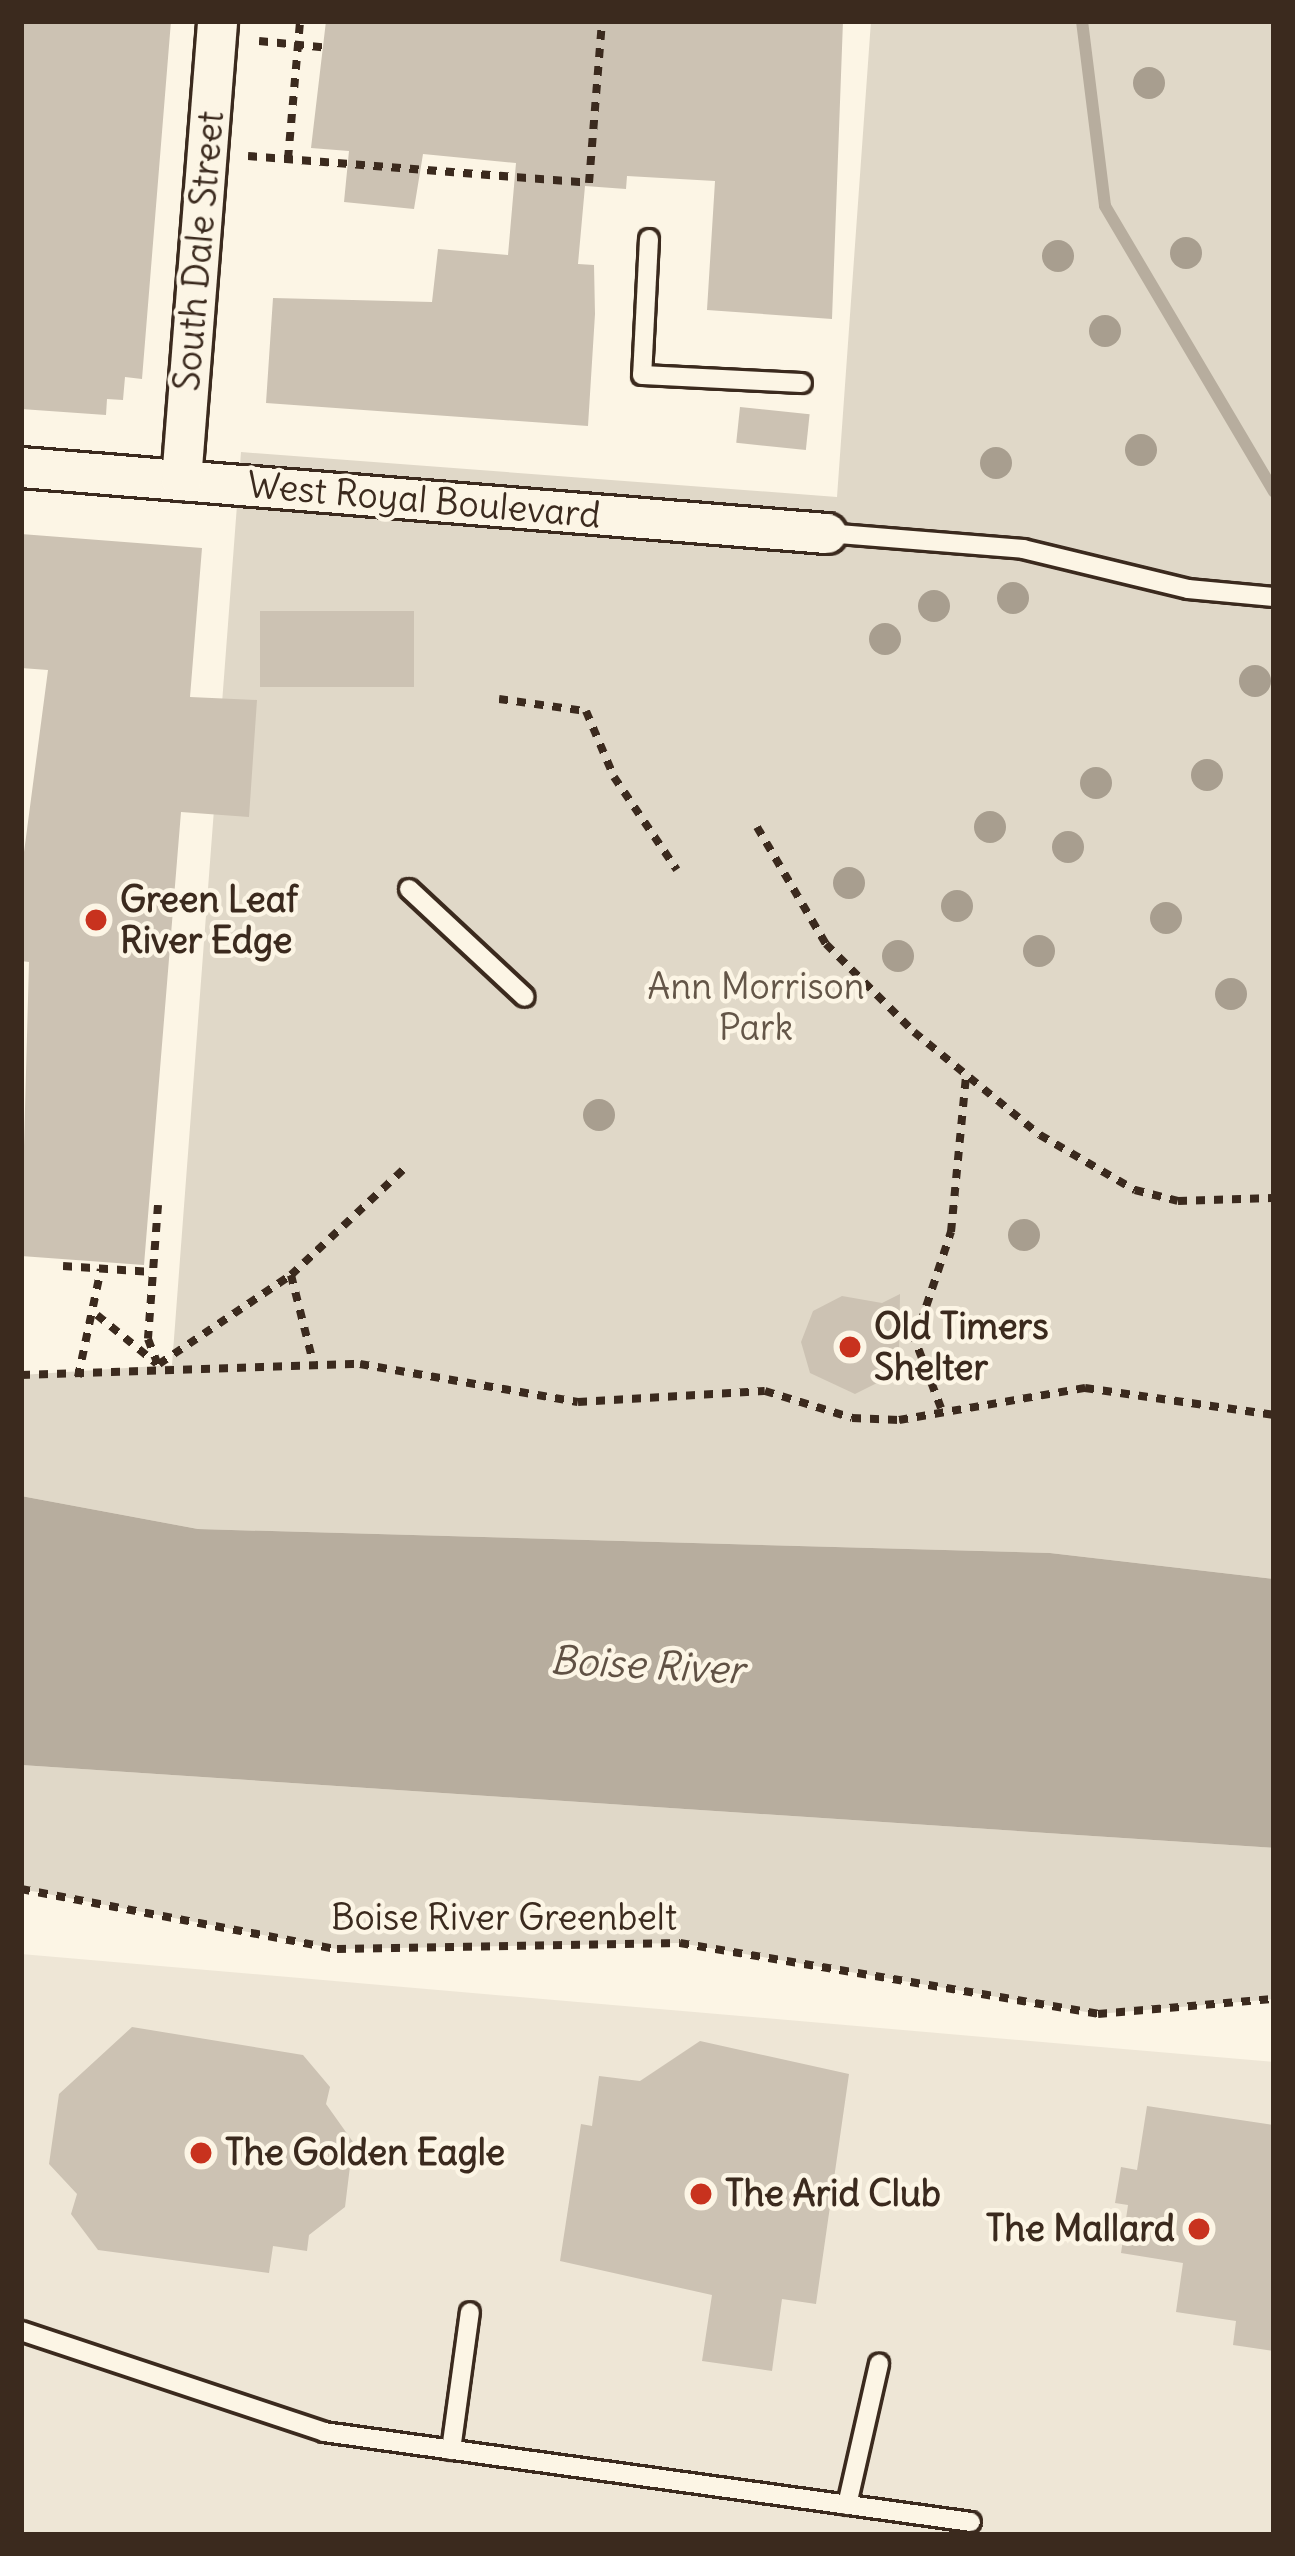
<!DOCTYPE html>
<style>
body{margin:0}
#map{position:relative;width:1295px;height:2556px;overflow:hidden;background:#fcf5e5;font-family:Delius,sans-serif}
div>[style]{position:absolute}
.built>*{inset:0;background:#eee6d6}
.green>*{inset:0;background:#e0d8c8}
.water>*{inset:0;background:#b7ad9e}
.stream>*{height:12px;margin:-6px;padding:0 6px;transform-origin:6px;border-radius:6px;background:#b7ad9e}
.building>*{inset:0;background:#ccc2b3;transform-origin:0 0}
.path>*{height:8px;margin-top:-4px;transform-origin:0;background:repeating-linear-gradient(90deg,#3b2a1e 0 9px,transparent 0 18px)}
.roads{filter:drop-shadow(3px 0 #3b2a1e) drop-shadow(-3px 0 #3b2a1e) drop-shadow(0 3px #3b2a1e) drop-shadow(0 -3px #3b2a1e)}
.service>*{height:18px;margin:-9px;padding:0 9px;transform-origin:9px;border-radius:9px;background:#fcf5e5}
.minor>*{height:39px;margin:-19.5px;padding:0 19.5px;transform-origin:19.5px;border-radius:19.5px;background:#fcf5e5}
.trees>*{width:32px;height:32px;margin:-16px;border-radius:50%;background:#a89e8f}
.dots>*{width:33px;height:33px;translate:-50% -50%;box-sizing:border-box;border:6px solid #fcf5e5;border-radius:50%}
span{translate:-50% -50%;white-space:nowrap;text-align:center;line-height:1.15;-webkit-text-stroke:9px #fcf5e5;paint-order:stroke}
.street-label{font-size:36px;color:#3b2a1e}
.poi-label{font-size:36px;color:#3b2a1e;font-weight:700}
.left{translate:0 -50%;text-align:left}
.right{translate:-100% -50%;text-align:right}
.park-label{font-size:36px;color:#645648}
.water-label{font-size:39px;color:#605144;font-style:italic}
.frame{position:absolute;inset:0;border:24px solid #3b2a1e;pointer-events:none}
</style>
<div id="map">
<div class="built">
<div style="clip-path:polygon(21px 1954px,1274px 2062px,1274px 2535px,21px 2535px)"></div>
</div>
<div class="green">
<div style="clip-path:polygon(871px 21px,1274px 21px,1274px 1579px,1050px 1553px,198px 1529px,21px 1496px,21px 1375px,172px 1365px,241px 452px,837px 497px)"></div>
<div style="clip-path:polygon(21px 1765px,1274px 1848px,1274px 1999px,1098px 2014px,680px 1943px,337px 1949px,21px 1889px)"></div>
</div>
<div class="water">
<div style="clip-path:polygon(21px 1496px,198px 1529px,1050px 1553px,1274px 1579px,1274px 1848px,21px 1765px)"></div>
</div>
<div class="stream">
<div style="left:1082px;top:21px;width:186px;rotate:82.9deg"></div>
<div style="left:1105px;top:206px;width:332px;rotate:59.4deg"></div>
</div>
<div class="building">
<div style="clip-path:polygon(21px 21px,171px 21px,142px 379px,125px 377px,123px 400px,107px 399px,106px 415px,21px 409px)"></div>
<div style="clip-path:polygon(326px 21px,843px 21px,832px 319px,707px 310px,715px 181px,627px 176px,626px 189px,585px 186px,578px 264px,594px 265px,595px 314px,588px 426px,266px 403px,273px 298px,432px 302px,438px 249px,508px 255px,516px 163px,423px 154px,414px 209px,344px 202px,349px 151px,311px 148px)"></div>
<div style="left:740px;top:407px;width:70px;height:36px;rotate:6deg"></div>
<div style="clip-path:polygon(21px 534px,202px 548px,190px 697px,257px 700px,249px 817px,181px 812px,144px 1265px,21px 1256px,29px 962px,21px 961px,21px 875px,48px 670px,21px 668px)"></div>
<div style="left:260px;top:611px;width:154px;height:76px"></div>
<div style="clip-path:polygon(900px 1294px,899px 1353px,883px 1380px,855px 1394px,810px 1373px,801px 1342px,813px 1311px,842px 1296px,882px 1303px)"></div>
<div style="clip-path:polygon(132px 2027px,303px 2055px,330px 2087px,326px 2104px,353px 2142px,345px 2207px,309px 2235px,307px 2251px,273px 2246px,269px 2273px,98px 2250px,71px 2214px,77px 2194px,49px 2164px,59px 2094px)"></div>
<div style="clip-path:polygon(700px 2041px,849px 2074px,816px 2304px,782px 2299px,772px 2371px,702px 2361px,712px 2295px,560px 2261px,581px 2124px,592px 2126px,599px 2076px,640px 2081px)"></div>
<div style="clip-path:polygon(1147px 2106px,1274px 2125px,1274px 2351px,1233px 2345px,1236px 2321px,1176px 2312px,1183px 2263px,1121px 2253px,1128px 2205px,1115px 2203px,1121px 2167px,1137px 2170px)"></div>
</div>
<div class="path">
<div style="left:259px;top:41px;width:71px;rotate:5.6deg"></div>
<div style="left:248px;top:156px;width:342px;rotate:4.5deg"></div>
<div style="left:589px;top:183px;width:163px;rotate:-85.4deg"></div>
<div style="left:288px;top:159px;width:139px;rotate:-85deg"></div>
<div style="left:499px;top:699px;width:88px;rotate:7.9deg"></div>
<div style="left:586px;top:711px;width:72px;rotate:67deg"></div>
<div style="left:614px;top:777px;width:112px;rotate:55.9deg"></div>
<div style="left:757px;top:827px;width:136px;rotate:59.5deg"></div>
<div style="left:826px;top:944px;width:124px;rotate:45deg"></div>
<div style="left:914px;top:1032px;width:163px;rotate:39.3deg"></div>
<div style="left:1040px;top:1135px;width:110px;rotate:30.1deg"></div>
<div style="left:1135px;top:1190px;width:44px;rotate:14.3deg"></div>
<div style="left:1178px;top:1201px;width:96px;rotate:-1.8deg"></div>
<div style="left:158px;top:1205px;width:134px;rotate:94.3deg"></div>
<div style="left:148px;top:1339px;width:28px;rotate:69deg"></div>
<div style="left:63px;top:1266px;width:89px;rotate:3.9deg"></div>
<div style="left:291px;top:1275px;width:94px;rotate:75.8deg"></div>
<div style="left:97px;top:1315px;width:77px;rotate:39.2deg"></div>
<div style="left:159px;top:1364px;width:159px;rotate:-34deg"></div>
<div style="left:291px;top:1275px;width:159px;rotate:-43.2deg"></div>
<div style="left:21px;top:1375px;width:339px;rotate:-1.9deg"></div>
<div style="left:360px;top:1364px;width:221px;rotate:9.9deg"></div>
<div style="left:578px;top:1402px;width:187px;rotate:-3.4deg"></div>
<div style="left:765px;top:1391px;width:91px;rotate:17.2deg"></div>
<div style="left:852px;top:1418px;width:47px;rotate:2.4deg"></div>
<div style="left:899px;top:1420px;width:189px;rotate:-9.8deg"></div>
<div style="left:1085px;top:1388px;width:191px;rotate:8.1deg"></div>
<div style="left:78px;top:1377px;width:110px;rotate:-78deg"></div>
<div style="left:941px;top:1408px;width:73px;rotate:-110.9deg"></div>
<div style="left:915px;top:1340px;width:114px;rotate:-71.6deg"></div>
<div style="left:951px;top:1232px;width:156px;rotate:-84.5deg"></div>
<div style="left:21px;top:1889px;width:322px;rotate:10.8deg"></div>
<div style="left:337px;top:1949px;width:343px;rotate:-1deg"></div>
<div style="left:680px;top:1943px;width:424px;rotate:9.6deg"></div>
<div style="left:1098px;top:2014px;width:177px;rotate:-4.9deg"></div>
</div>
<div class="roads">
<div class="service">
<div style="left:649px;top:239px;width:136px;rotate:92.9deg"></div>
<div style="left:642px;top:375px;width:160px;rotate:2.9deg"></div>
<div style="left:826px;top:533px;width:198px;rotate:4.6deg"></div>
<div style="left:1023px;top:549px;width:170px;rotate:13.6deg"></div>
<div style="left:1188px;top:589px;width:86px;rotate:5.3deg"></div>
<div style="left:409px;top:889px;width:158px;rotate:43deg"></div>
<div style="left:21px;top:2331px;width:319px;rotate:18.4deg"></div>
<div style="left:324px;top:2432px;width:653px;rotate:7.92deg"></div>
<div style="left:451px;top:2450px;width:139px;rotate:-82.2deg"></div>
<div style="left:847px;top:2505px;width:145px;rotate:-77.2deg"></div>
</div>
<div class="minor">
<div style="left:21px;top:467px;width:808px;rotate:4.69deg"></div>
<div style="left:181px;top:480px;width:460px;rotate:-85.5deg"></div>
</div>
</div>
<div class="trees">
<div style="left:1149px;top:83px"></div>
<div style="left:1186px;top:253px"></div>
<div style="left:1058px;top:256px"></div>
<div style="left:1105px;top:331px"></div>
<div style="left:1141px;top:450px"></div>
<div style="left:996px;top:463px"></div>
<div style="left:1013px;top:598px"></div>
<div style="left:934px;top:606px"></div>
<div style="left:885px;top:639px"></div>
<div style="left:1255px;top:681px"></div>
<div style="left:1207px;top:775px"></div>
<div style="left:1096px;top:783px"></div>
<div style="left:990px;top:827px"></div>
<div style="left:1068px;top:847px"></div>
<div style="left:849px;top:883px"></div>
<div style="left:957px;top:906px"></div>
<div style="left:1166px;top:918px"></div>
<div style="left:1039px;top:951px"></div>
<div style="left:898px;top:956px"></div>
<div style="left:1231px;top:994px"></div>
<div style="left:599px;top:1115px"></div>
<div style="left:1024px;top:1235px"></div>
</div>
<div class="dots">
<div style="left:96px;top:920px;background:#c8321e"></div>
<div style="left:850px;top:1347px;background:#c8321e"></div>
<div style="left:201px;top:2153px;background:#c8321e"></div>
<div style="left:701px;top:2194px;background:#c8321e"></div>
<div style="left:1199px;top:2229px;background:#c8321e"></div>
</div>
<div class="street-label">
<span style="left:199px;top:251px;rotate:-85deg">South Dale Street</span>
<span style="left:424px;top:500px;rotate:5deg">West Royal Boulevard</span>
<span style="left:504px;top:1918px">Boise River Greenbelt</span>
</div>
<div class="poi-label">
<span class="left" style="left:120px;top:920px">Green Leaf<br>River Edge</span>
<span class="left" style="left:874px;top:1347px">Old Timers<br>Shelter</span>
<span class="left" style="left:225px;top:2153px">The Golden Eagle</span>
<span class="left" style="left:725px;top:2194px">The Arid Club</span>
<span class="right" style="left:1175px;top:2229px">The Mallard</span>
</div>
<div class="park-label">
<span style="left:756px;top:1007px">Ann Morrison<br>Park</span>
</div>
<div class="water-label">
<span style="left:647px;top:1666px;rotate:3deg">Boise River</span>
</div>
<div class="frame"></div>
</div>
